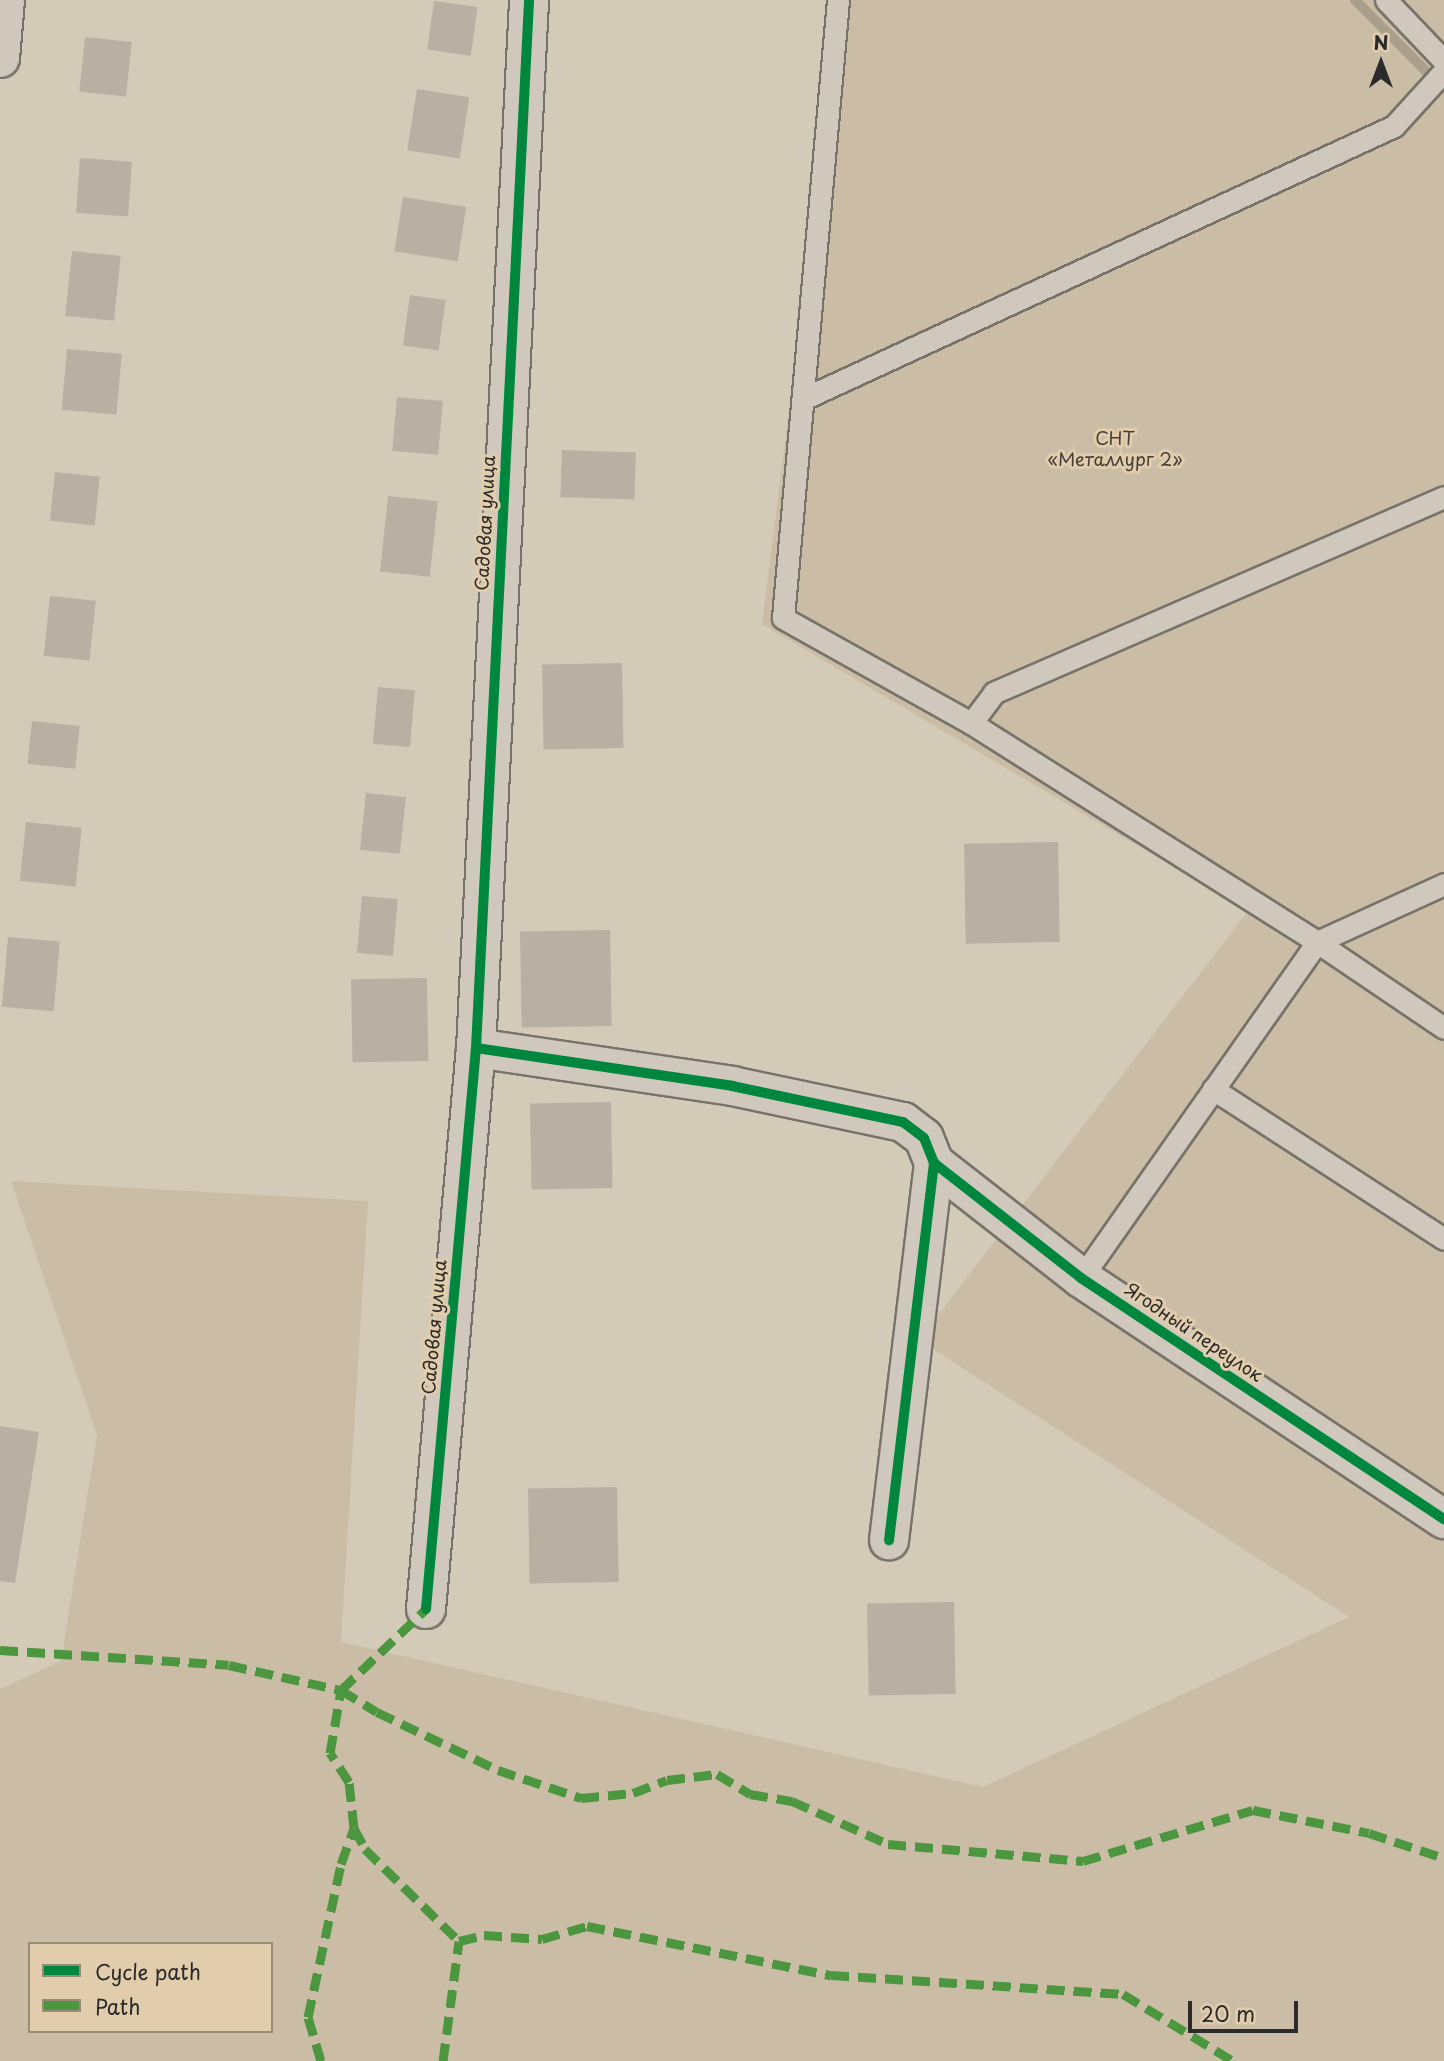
<!DOCTYPE html>
<meta charset="utf-8">
<style>
body{margin:0}
#map{position:relative;width:1444px;height:2061px;overflow:hidden;background:#d4cab8;font-family:"Playpen Sans",sans-serif}
div>[style]{position:absolute}
.green>*{inset:0;background:#cbbda5}
.stream>*{height:10px;margin:-5px;padding:0 5px;transform-origin:5px;border-radius:5px;background:#aa9f8c}
.building>*{inset:0;background:#b7b0a3;transform-origin:0 0}
.roads{filter:drop-shadow(2px 0 #77736a) drop-shadow(-2px 0 #77736a) drop-shadow(0 2px #77736a) drop-shadow(0 -2px #77736a)}
.service>*{height:21px;margin:-10.5px;padding:0 10.5px;transform-origin:10.5px;border-radius:10.5px;background:#d0c8bc}
.minor>*{height:38px;margin:-19px;padding:0 19px;transform-origin:19px;border-radius:19px;background:#d0c8bc}
.quiet>*{height:9px;margin-top:-4.5px;transform-origin:0;background:repeating-linear-gradient(90deg,#4d9640 0 18px,transparent 0 27px)}
.cycleway>*{height:10px;margin:-5px;padding:0 5px;transform-origin:5px;border-radius:5px;background:#00873e}
span{translate:-50% -50%;white-space:nowrap;text-align:center;line-height:1.15;-webkit-text-stroke:6px #e1cdab;paint-order:stroke}
.park-label{font-size:18px;color:#423f3b}
.street-label{font-size:18px;color:#2b2b2b}
.legend{position:absolute;left:28px;top:1942px;width:245px;height:91px;box-sizing:border-box;background:#e1cdab;border:2px solid #988c78;margin:0;padding:9px 12px;list-style:none;font-size:21px;color:#2b2b2b}
.legend li{display:flex;align-items:center;gap:14px;height:35px}
.legend b{width:35px;border:2px solid #988c78}
.north{position:absolute;left:1346px;top:28px;width:70px;height:70px;-webkit-text-stroke:5px #e1cdab;paint-order:stroke;rotate:0deg;font-size:19px;font-weight:700;line-height:28px;text-align:center;color:#2b2b2b}
.north::after{content:'';display:block;margin:auto;width:24px;height:32px;background:#2b2b2b;clip-path:polygon(50% 0,100% 100%,50% 72%,0 100%)}
.scale{position:absolute;left:1188px;top:2001px;width:110px;height:32px;box-sizing:border-box;border:4px solid #2b2b2b;border-top:0;padding-left:9px;font-size:21px;line-height:24px;white-space:nowrap;color:#2b2b2b;-webkit-text-stroke:5px #e1cdab;paint-order:stroke}
</style>
<div id="map">
<div class="green">
<div style="clip-path:polygon(evenodd,841px 0,1444px 0,1444px 2061px,0 2061px,0 1689px,61px 1661px,97px 1435px,11px 1181px,368px 1201px,341px 1642px,983px 1787px,1349px 1617px,919px 1340px,1248px 911px,762px 624px,841px 0,30px 1944px,271px 1944px,271px 2031px,30px 2031px,30px 1944px)"></div>
</div>
<div class="stream">
<div style="left:1355px;top:0;width:126px;rotate:45deg"></div>
</div>
<div class="building">
<div style="left:434px;top:1px;width:44px;height:49px;rotate:8deg"></div>
<div style="left:85px;top:37px;width:47px;height:55px;rotate:6deg"></div>
<div style="left:417px;top:89px;width:53px;height:62px;rotate:9deg"></div>
<div style="left:80px;top:158px;width:52px;height:55px;rotate:4deg"></div>
<div style="left:403px;top:197px;width:64px;height:55px;rotate:9deg"></div>
<div style="left:72px;top:251px;width:49px;height:65px;rotate:6deg"></div>
<div style="left:410px;top:295px;width:36px;height:51px;rotate:8deg"></div>
<div style="left:67px;top:349px;width:55px;height:61px;rotate:5deg"></div>
<div style="left:397px;top:397px;width:46px;height:54px;rotate:5deg"></div>
<div style="left:562px;top:450px;width:74px;height:47px;rotate:2deg"></div>
<div style="left:55px;top:472px;width:45px;height:49px;rotate:6deg"></div>
<div style="left:388px;top:496px;width:50px;height:76px;rotate:6deg"></div>
<div style="left:50px;top:596px;width:46px;height:60px;rotate:6deg"></div>
<div style="left:622px;top:663px;width:85px;height:80px;rotate:89deg"></div>
<div style="left:378px;top:687px;width:37px;height:57px;rotate:5deg"></div>
<div style="left:32px;top:721px;width:48px;height:43px;rotate:6deg"></div>
<div style="left:366px;top:793px;width:40px;height:57px;rotate:6deg"></div>
<div style="left:26px;top:822px;width:56px;height:59px;rotate:6deg"></div>
<div style="left:1058px;top:842px;width:100px;height:94px;rotate:89deg"></div>
<div style="left:362px;top:896px;width:36px;height:57px;rotate:5deg"></div>
<div style="left:610px;top:930px;width:96px;height:90px;rotate:89deg"></div>
<div style="left:8px;top:937px;width:52px;height:70px;rotate:5deg"></div>
<div style="left:427px;top:978px;width:83px;height:76px;rotate:89deg"></div>
<div style="left:611px;top:1102px;width:86px;height:81px;rotate:89deg"></div>
<div style="clip-path:polygon(0 1426px,39px 1432px,15px 1583px,0 1581px)"></div>
<div style="left:617px;top:1487px;width:95px;height:89px;rotate:89deg"></div>
<div style="left:954px;top:1602px;width:92px;height:87px;rotate:89deg"></div>
</div>
<div class="roads">
<div class="service">
<div style="left:838px;top:0;width:620px;rotate:95.09deg"></div>
<div style="left:783px;top:618px;width:215px;rotate:29.2deg"></div>
<div style="left:1386px;top:0;width:84px;rotate:46.4deg"></div>
<div style="left:803px;top:399px;width:651px;rotate:-24.79deg"></div>
<div style="left:1394px;top:126px;width:74px;rotate:-47.7deg"></div>
<div style="left:1444px;top:497px;width:491px;rotate:156.5deg"></div>
<div style="left:994px;top:693px;width:38px;rotate:127deg"></div>
<div style="left:971px;top:723px;width:409px;rotate:32.3deg"></div>
<div style="left:1317px;top:942px;width:153px;rotate:34.1deg"></div>
<div style="left:1213px;top:1089px;width:275px;rotate:33deg"></div>
<div style="left:1081px;top:1278px;width:411px;rotate:-54.9deg"></div>
<div style="left:1317px;top:942px;width:140px;rotate:-24.5deg"></div>
</div>
<div class="minor">
<div style="left:0;top:58px;width:58px;rotate:-85.1deg"></div>
<div style="left:476px;top:1048px;width:259px;rotate:8.4deg"></div>
<div style="left:732px;top:1086px;width:175px;rotate:11.9deg"></div>
<div style="left:903px;top:1122px;width:26px;rotate:37deg"></div>
<div style="left:924px;top:1138px;width:27px;rotate:68deg"></div>
<div style="left:934px;top:1163px;width:380px;rotate:96.8deg"></div>
<div style="left:934px;top:1163px;width:187px;rotate:38deg"></div>
<div style="left:1081px;top:1278px;width:436px;rotate:33.6deg"></div>
<div style="left:426px;top:1609px;width:563px;rotate:-84.91deg"></div>
<div style="left:476px;top:1048px;width:1049px;rotate:-87.1deg"></div>
</div>
</div>
<div class="quiet">
<div style="left:0;top:1650px;width:229px;rotate:3.7deg"></div>
<div style="left:229px;top:1665px;width:115px;rotate:12.6deg"></div>
<div style="left:341px;top:1690px;width:117px;rotate:-43.6deg"></div>
<div style="left:354px;top:1828px;width:24px;rotate:62deg"></div>
<div style="left:365px;top:1849px;width:132px;rotate:44.4deg"></div>
<div style="left:321px;top:2061px;width:46px;rotate:-106.5deg"></div>
<div style="left:308px;top:2017px;width:157px;rotate:-77.8deg"></div>
<div style="left:341px;top:1864px;width:38px;rotate:-70deg"></div>
<div style="left:354px;top:1828px;width:46px;rotate:-96.2deg"></div>
<div style="left:349px;top:1782px;width:35px;rotate:-123deg"></div>
<div style="left:330px;top:1753px;width:64px;rotate:-80.1deg"></div>
<div style="left:341px;top:1690px;width:42px;rotate:31.4deg"></div>
<div style="left:377px;top:1712px;width:134px;rotate:25.6deg"></div>
<div style="left:498px;top:1770px;width:88px;rotate:18.6deg"></div>
<div style="left:581px;top:1798px;width:52px;rotate:-5.5deg"></div>
<div style="left:633px;top:1793px;width:36px;rotate:-21deg"></div>
<div style="left:667px;top:1780px;width:50px;rotate:-6.8deg"></div>
<div style="left:717px;top:1774px;width:39px;rotate:31deg"></div>
<div style="left:750px;top:1794px;width:43px;rotate:9.5deg"></div>
<div style="left:792px;top:1801px;width:105px;rotate:24.1deg"></div>
<div style="left:888px;top:1844px;width:196px;rotate:5deg"></div>
<div style="left:1083px;top:1861px;width:177px;rotate:-16.7deg"></div>
<div style="left:1253px;top:1810px;width:118px;rotate:11.2deg"></div>
<div style="left:1369px;top:1833px;width:79px;rotate:18.4deg"></div>
<div style="left:443px;top:2061px;width:121px;rotate:-82.4deg"></div>
<div style="left:459px;top:1941px;width:26px;rotate:-13deg"></div>
<div style="left:484px;top:1935px;width:58px;rotate:3.9deg"></div>
<div style="left:542px;top:1939px;width:47px;rotate:-16.1deg"></div>
<div style="left:587px;top:1926px;width:249px;rotate:11.4deg"></div>
<div style="left:831px;top:1975px;width:293px;rotate:3.7deg"></div>
<div style="left:1123px;top:1994px;width:129px;rotate:31.3deg"></div>
</div>
<div class="cycleway">
<div style="left:476px;top:1048px;width:259px;rotate:8.4deg"></div>
<div style="left:732px;top:1086px;width:175px;rotate:11.9deg"></div>
<div style="left:903px;top:1122px;width:26px;rotate:37deg"></div>
<div style="left:924px;top:1138px;width:27px;rotate:68deg"></div>
<div style="left:934px;top:1163px;width:380px;rotate:96.8deg"></div>
<div style="left:934px;top:1163px;width:187px;rotate:38deg"></div>
<div style="left:1081px;top:1278px;width:436px;rotate:33.6deg"></div>
<div style="left:426px;top:1609px;width:563px;rotate:-84.91deg"></div>
<div style="left:476px;top:1048px;width:1049px;rotate:-87.1deg"></div>
</div>
<div class="park-label">
<span style="left:1115px;top:449px">СНТ<br>«Металлург 2»</span>
</div>
<div class="street-label">
<span style="left:485px;top:523px;rotate:-87deg">Садовая улица</span>
<span style="left:434px;top:1327px;rotate:-85deg">Садовая улица</span>
<span style="left:1194px;top:1332px;rotate:34deg">Ягодный переулок</span>
</div>
<ul class="legend">
<li><b style="height:9px;background:#00873e"></b>Cycle path</li>
<li><b style="height:9px;background:#4d9640"></b>Path</li>
</ul>
<div class="north">N</div>
<div class="scale">20 m</div>
</div>
